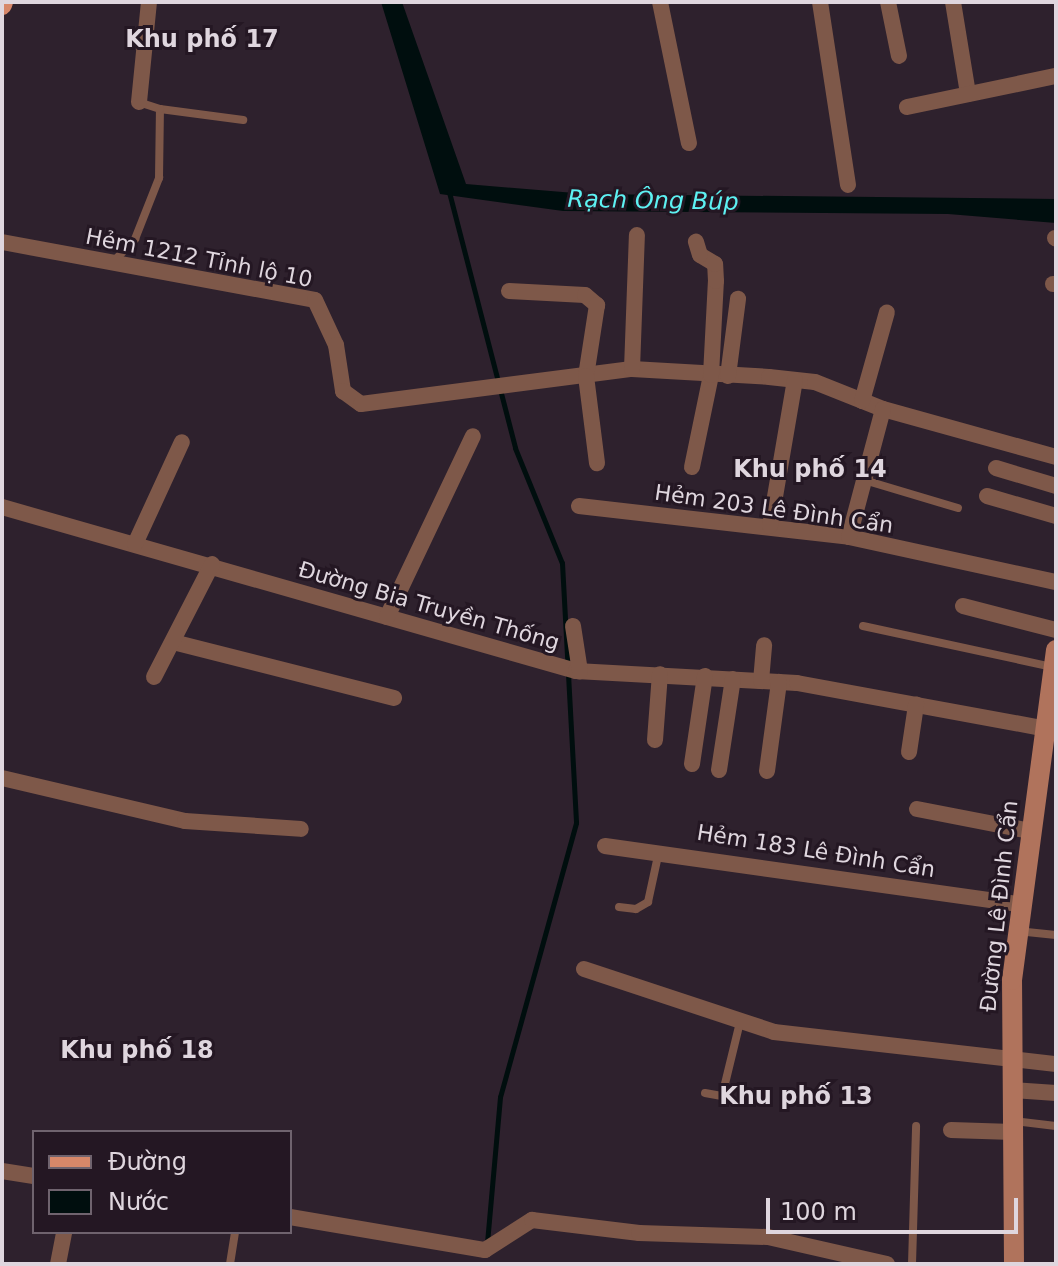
<!DOCTYPE html>
<meta charset="utf-8">
<style>
body{margin:0}
#map{position:relative;width:1058px;height:1266px;overflow:hidden;background:#2e212d;font-family:"DejaVu Sans",sans-serif}
div>[style]{position:absolute}
.water>*{inset:0;background:#000e0e}
.stream>*{height:5px;margin:-2.5px;padding:0 2.5px;transform-origin:2.5px;border-radius:2.5px;background:#000e0e}
.lane>*{height:8px;margin:-4px;padding:0 4px;transform-origin:4px;border-radius:4px;background:#7e5849}
.street>*{height:16px;margin:-8px;padding:0 8px;transform-origin:8px;border-radius:8px;background:#7e5849}
.secondary>*{height:20px;margin:-10px;padding:0 10px;transform-origin:10px;border-radius:10px;background:#b0735c}
.primary>*{height:20px;margin:-10px;padding:0 10px;transform-origin:10px;border-radius:10px;background:#d78769}
span{translate:-50% -50%;white-space:nowrap;text-align:center;line-height:1.15;-webkit-text-stroke:6px #241723;paint-order:stroke}
.street-label{font-size:22px;color:#dfd6de}
.neighbourhood-label{font-size:24px;color:#dfd6de;font-weight:700}
.water-label{font-size:24px;color:#5df1f2;font-style:italic}
.frame{position:absolute;inset:0;border:4px solid #dfd6de;pointer-events:none}
.legend{position:absolute;left:32px;top:1130px;width:260px;height:104px;box-sizing:border-box;background:#241723;border:2px solid #6f636e;margin:0;padding:10px 14px;list-style:none;font-size:24px;color:#dfd6de}
.legend li{display:flex;align-items:center;gap:16px;height:40px}
.legend b{width:40px;border:2px solid #6f636e}
.scale{position:absolute;left:766px;top:1198px;width:252px;height:36px;box-sizing:border-box;border:4px solid #dfd6de;border-top:0;padding-left:10px;font-size:24px;line-height:28px;white-space:nowrap;color:#dfd6de;-webkit-text-stroke:6px #241723;paint-order:stroke}
</style>
<div id="map">
<div class="water">
<div style="clip-path:polygon(381px 2px,402px 2px,466px 184px,587px 194px,1056px 199px,1056px 223px,948px 214px,563px 211px,440px 194px)"></div>
</div>
<div class="stream">
<div style="left:449px;top:192px;width:264px;rotate:75.5deg"></div>
<div style="left:515px;top:448px;width:124px;rotate:67.8deg"></div>
<div style="left:562px;top:563px;width:260px;rotate:86.9deg"></div>
<div style="left:576px;top:823px;width:284px;rotate:105.5deg"></div>
<div style="left:500px;top:1097px;width:147px;rotate:95.1deg"></div>
</div>
<div class="lane">
<div style="left:160px;top:109px;width:84px;rotate:7.5deg"></div>
<div style="left:113px;top:262px;width:32px;rotate:-46deg"></div>
<div style="left:135px;top:239px;width:66px;rotate:-68.5deg"></div>
<div style="left:159px;top:178px;width:69px;rotate:-89.2deg"></div>
<div style="left:160px;top:109px;width:22px;rotate:-162deg"></div>
<div style="left:864px;top:480px;width:98px;rotate:16.6deg"></div>
<div style="left:863px;top:626px;width:193px;rotate:12.2deg"></div>
<div style="left:619px;top:907px;width:17px;rotate:7deg"></div>
<div style="left:636px;top:909px;width:14px;rotate:-30deg"></div>
<div style="left:648px;top:902px;width:52px;rotate:-77.8deg"></div>
<div style="left:1017px;top:931px;width:39px;rotate:6deg"></div>
<div style="left:705px;top:1093px;width:17px;rotate:10deg"></div>
<div style="left:722px;top:1096px;width:76px;rotate:-76.3deg"></div>
<div style="left:1014px;top:1121px;width:42px;rotate:6.8deg"></div>
<div style="left:230px;top:1264px;width:32px;rotate:-81deg"></div>
<div style="left:912px;top:1264px;width:138px;rotate:-88.3deg"></div>
</div>
<div class="street">
<div style="left:660px;top:2px;width:144px;rotate:78.4deg"></div>
<div style="left:820px;top:2px;width:185px;rotate:81.3deg"></div>
<div style="left:888px;top:2px;width:55px;rotate:78.5deg"></div>
<div style="left:953px;top:2px;width:93px;rotate:80.7deg"></div>
<div style="left:139px;top:102px;width:100px;rotate:-84.3deg"></div>
<div style="left:907px;top:107px;width:152px;rotate:-11.8deg"></div>
<div style="left:1055px;top:238px;width:1px;rotate:45deg"></div>
<div style="left:2px;top:242px;width:318px;rotate:10.5deg"></div>
<div style="left:315px;top:300px;width:50px;rotate:65deg"></div>
<div style="left:336px;top:345px;width:47px;rotate:81.3deg"></div>
<div style="left:343px;top:391px;width:22px;rotate:36deg"></div>
<div style="left:361px;top:404px;width:273px;rotate:-7.4deg"></div>
<div style="left:632px;top:369px;width:137px;rotate:3.3deg"></div>
<div style="left:769px;top:377px;width:46px;rotate:6.2deg"></div>
<div style="left:815px;top:382px;width:73px;rotate:21.7deg"></div>
<div style="left:883px;top:409px;width:180px;rotate:15.5deg"></div>
<div style="left:1053px;top:284px;width:3px"></div>
<div style="left:509px;top:291px;width:76px;rotate:3deg"></div>
<div style="left:585px;top:295px;width:16px;rotate:40deg"></div>
<div style="left:597px;top:305px;width:72px;rotate:98.8deg"></div>
<div style="left:586px;top:376px;width:88px;rotate:82.8deg"></div>
<div style="left:632px;top:369px;width:134px;rotate:-87.9deg"></div>
<div style="left:728px;top:376px;width:78px;rotate:-82.6deg"></div>
<div style="left:862px;top:401px;width:92px;rotate:-74.3deg"></div>
<div style="left:692px;top:467px;width:94px;rotate:-78.3deg"></div>
<div style="left:711px;top:375px;width:94px;rotate:-87deg"></div>
<div style="left:716px;top:281px;width:17px;rotate:-93deg"></div>
<div style="left:715px;top:264px;width:17px;rotate:-149deg"></div>
<div style="left:700px;top:255px;width:14px;rotate:-107deg"></div>
<div style="left:996px;top:468px;width:63px;rotate:16.7deg"></div>
<div style="left:987px;top:496px;width:72px;rotate:16.2deg"></div>
<div style="left:579px;top:506px;width:272px;rotate:6.5deg"></div>
<div style="left:849px;top:537px;width:212px;rotate:12.3deg"></div>
<div style="left:2px;top:507px;width:597px;rotate:15.95deg"></div>
<div style="left:576px;top:671px;width:221px;rotate:3.1deg"></div>
<div style="left:797px;top:683px;width:248px;rotate:10.4deg"></div>
<div style="left:770px;top:526px;width:148px;rotate:-80.3deg"></div>
<div style="left:849px;top:537px;width:132px;rotate:-75.1deg"></div>
<div style="left:135px;top:544px;width:112px;rotate:-65.3deg"></div>
<div style="left:963px;top:606px;width:96px;rotate:14.5deg"></div>
<div style="left:387px;top:617px;width:200px;rotate:-64.6deg"></div>
<div style="left:573px;top:626px;width:46px;rotate:81.2deg"></div>
<div style="left:173px;top:642px;width:228px;rotate:14.2deg"></div>
<div style="left:154px;top:677px;width:127px;rotate:-62.8deg"></div>
<div style="left:761px;top:681px;width:36px;rotate:-85deg"></div>
<div style="left:655px;top:740px;width:66px;rotate:-85.7deg"></div>
<div style="left:909px;top:752px;width:48px;rotate:-81.5deg"></div>
<div style="left:692px;top:764px;width:89px;rotate:-81.6deg"></div>
<div style="left:719px;top:770px;width:92px;rotate:-81.3deg"></div>
<div style="left:767px;top:771px;width:90px;rotate:-82.3deg"></div>
<div style="left:2px;top:778px;width:188px;rotate:13.2deg"></div>
<div style="left:185px;top:821px;width:116px;rotate:3.9deg"></div>
<div style="left:917px;top:809px;width:115px;rotate:11deg"></div>
<div style="left:605px;top:846px;width:419px;rotate:8deg"></div>
<div style="left:584px;top:969px;width:200px;rotate:18.3deg"></div>
<div style="left:774px;top:1032px;width:284px;rotate:6.5deg"></div>
<div style="left:1013px;top:1090px;width:43px;rotate:4deg"></div>
<div style="left:951px;top:1130px;width:62px;rotate:1.8deg"></div>
<div style="left:2px;top:1171px;width:32px;rotate:9deg"></div>
<div style="left:290px;top:1217px;width:198px;rotate:9.6deg"></div>
<div style="left:485px;top:1250px;width:56px;rotate:-32.6deg"></div>
<div style="left:532px;top:1220px;width:108px;rotate:6.9deg"></div>
<div style="left:639px;top:1233px;width:129px;rotate:1.8deg"></div>
<div style="left:768px;top:1237px;width:122px;rotate:12.8deg"></div>
<div style="left:58px;top:1264px;width:33px;rotate:-79deg"></div>
</div>
<div class="secondary">
<div style="left:1014px;top:1264px;width:284px;rotate:-90.4deg"></div>
<div style="left:1012px;top:980px;width:333px;rotate:-82.4deg"></div>
</div>
<div class="primary">
<div style="left:2px;top:5px;width:3px;rotate:-72deg"></div>
</div>
<div class="street-label">
<span style="left:199px;top:258px;rotate:11deg">Hẻm 1212 Tỉnh lộ 10</span>
<span style="left:774px;top:509px;rotate:8deg">Hẻm 203 Lê Đình Cẩn</span>
<span style="left:429px;top:606px;rotate:16deg">Đường Bia Truyền Thống</span>
<span style="left:816px;top:851px;rotate:9deg">Hẻm 183 Lê Đình Cẩn</span>
<span style="left:999px;top:906px;rotate:-84deg">Đường Lê Đình Cẩn</span>
</div>
<div class="neighbourhood-label">
<span style="left:202px;top:40px">Khu phố 17</span>
<span style="left:810px;top:470px">Khu phố 14</span>
<span style="left:137px;top:1051px">Khu phố 18</span>
<span style="left:796px;top:1097px">Khu phố 13</span>
</div>
<div class="water-label">
<span style="left:653px;top:201px;rotate:1deg">Rạch Ông Búp</span>
</div>
<div class="frame"></div>
<ul class="legend">
<li><b style="height:10px;background:#d78769"></b>Đường</li>
<li><b style="height:22px;background:#000e0e"></b>Nước</li>
</ul>
<div class="scale">100 m</div>
</div>
